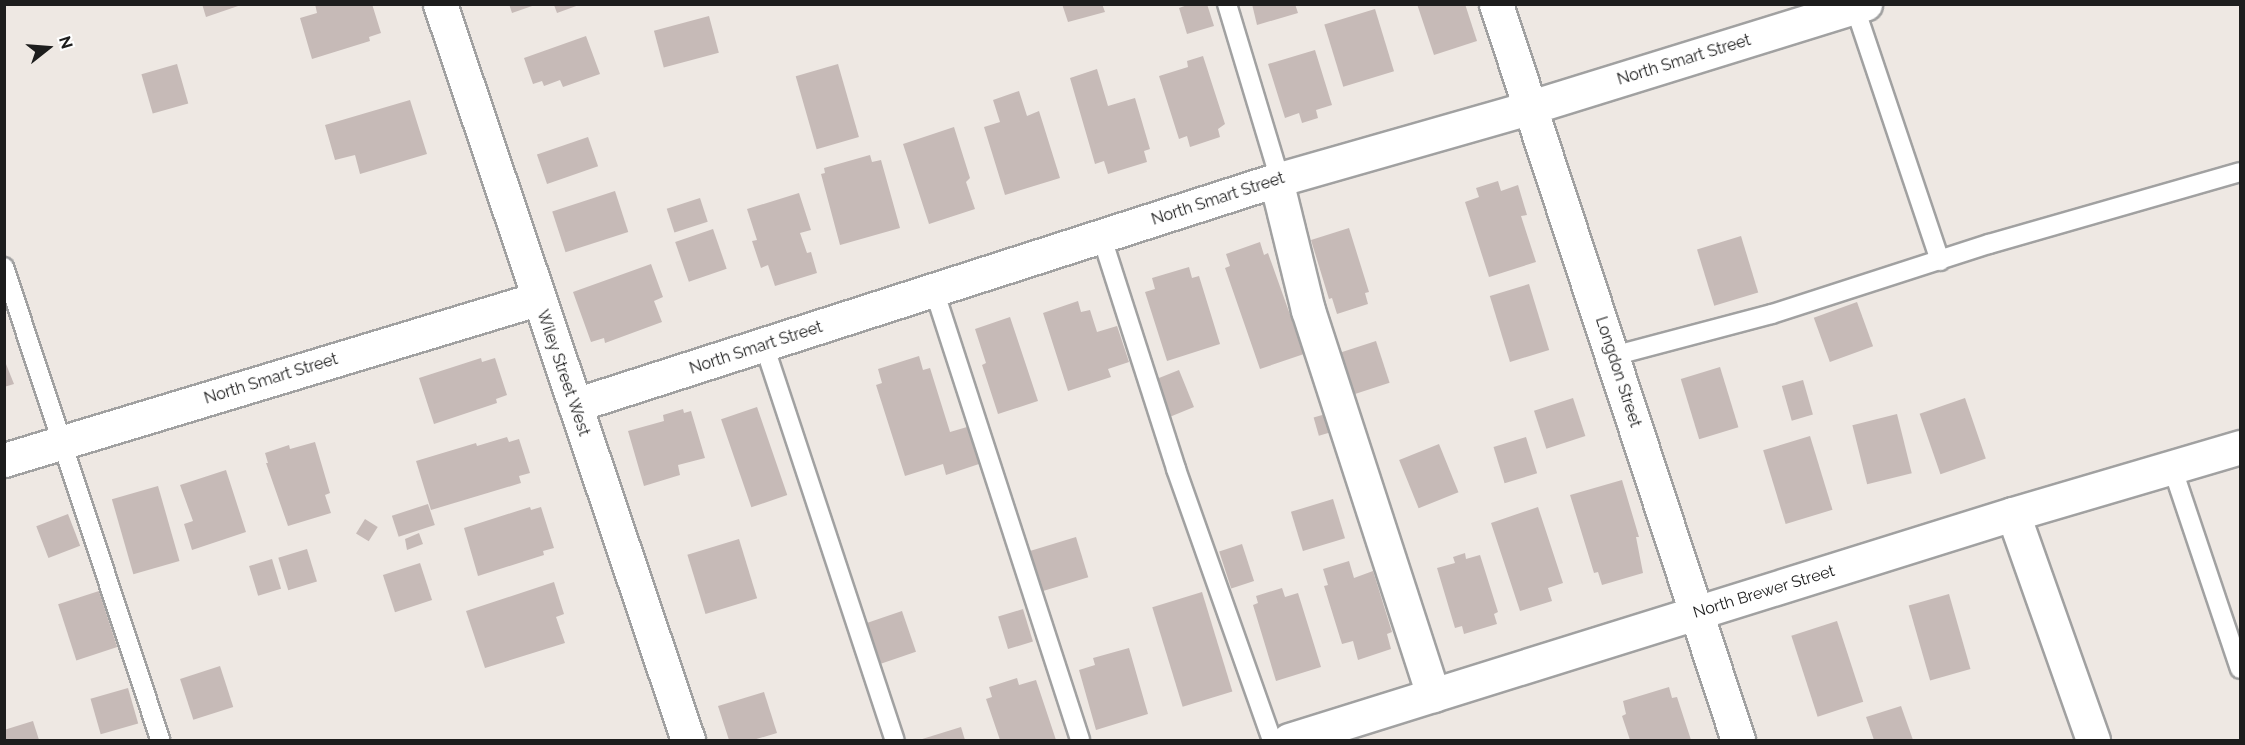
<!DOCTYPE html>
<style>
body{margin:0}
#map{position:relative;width:2245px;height:745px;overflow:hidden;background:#eee8e3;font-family:Raleway,sans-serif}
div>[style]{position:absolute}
.building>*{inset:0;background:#c6bab7;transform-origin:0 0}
.roads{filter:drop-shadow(2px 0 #a1a1a1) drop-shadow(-2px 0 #a1a1a1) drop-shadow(0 2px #a1a1a1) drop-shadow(0 -2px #a1a1a1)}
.service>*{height:18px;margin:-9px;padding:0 9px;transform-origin:9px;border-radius:9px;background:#fff}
.minor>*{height:33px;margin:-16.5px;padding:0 16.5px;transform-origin:16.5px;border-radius:16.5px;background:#fff}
.tertiary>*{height:33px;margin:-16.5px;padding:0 16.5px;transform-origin:16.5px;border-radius:16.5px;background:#fff}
span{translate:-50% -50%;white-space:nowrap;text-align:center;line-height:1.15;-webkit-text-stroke:5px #fff;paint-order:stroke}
.street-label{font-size:16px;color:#1d1d1d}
.frame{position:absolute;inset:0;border:6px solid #1d1d1d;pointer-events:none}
.north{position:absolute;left:18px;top:18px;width:60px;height:60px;-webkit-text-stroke:4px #fff;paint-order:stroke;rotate:73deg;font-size:16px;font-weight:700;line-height:24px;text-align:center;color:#1d1d1d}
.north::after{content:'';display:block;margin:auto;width:21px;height:27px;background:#1d1d1d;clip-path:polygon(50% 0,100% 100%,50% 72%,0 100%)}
</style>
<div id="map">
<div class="building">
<div style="clip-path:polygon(202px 4px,241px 4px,241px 5px,206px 17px)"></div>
<div style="clip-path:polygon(315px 4px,372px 4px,381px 33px,369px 37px,370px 41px,312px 59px,300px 18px,317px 13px)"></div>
<div style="clip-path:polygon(509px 4px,535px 4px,535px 5px,512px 13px)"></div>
<div style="clip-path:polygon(1062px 4px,1102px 4px,1105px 12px,1068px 22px)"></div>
<div style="clip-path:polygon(1190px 4px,1207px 4px,1214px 26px,1187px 34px,1179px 8px)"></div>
<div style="clip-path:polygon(1252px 4px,1295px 4px,1298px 13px,1257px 25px)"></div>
<div style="clip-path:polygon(1417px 4px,1465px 4px,1477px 41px,1434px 55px)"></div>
<div style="clip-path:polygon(554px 5px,579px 5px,557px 13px)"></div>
<div style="left:1375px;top:9px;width:65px;height:53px;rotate:73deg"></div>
<div style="left:709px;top:16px;width:38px;height:57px;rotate:75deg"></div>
<div style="clip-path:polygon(586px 36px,600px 74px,563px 87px,560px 80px,544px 86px,542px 81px,533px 84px,524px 58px)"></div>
<div style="clip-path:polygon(1315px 50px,1332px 105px,1316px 110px,1318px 118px,1302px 123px,1299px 113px,1285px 118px,1268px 64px)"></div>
<div style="clip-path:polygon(1203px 56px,1225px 124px,1218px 129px,1220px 137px,1190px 147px,1187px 136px,1179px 139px,1159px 76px,1188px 67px,1187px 61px)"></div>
<div style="left:177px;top:64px;width:41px;height:37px;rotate:74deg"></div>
<div style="left:838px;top:64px;width:76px;height:44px;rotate:74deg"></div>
<div style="clip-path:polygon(1097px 69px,1108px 106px,1135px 98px,1150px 149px,1144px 151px,1147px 162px,1108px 174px,1104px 161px,1095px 164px,1070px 78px)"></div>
<div style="clip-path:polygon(1019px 91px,1027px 116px,1039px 111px,1060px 178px,1005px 195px,984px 127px,1000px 122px,993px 100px)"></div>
<div style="clip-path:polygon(410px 100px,427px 154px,360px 174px,355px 155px,335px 160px,325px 125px)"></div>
<div style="clip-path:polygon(954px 127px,970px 178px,966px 182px,975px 209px,929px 224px,903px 144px)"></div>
<div style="left:588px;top:137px;width:31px;height:54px;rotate:71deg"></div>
<div style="clip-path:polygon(870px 155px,872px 162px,881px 160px,900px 228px,840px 245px,821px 174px,825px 173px,824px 168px)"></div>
<div style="clip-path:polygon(1498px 181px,1501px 191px,1518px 185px,1527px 215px,1521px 216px,1536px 262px,1489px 277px,1465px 202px,1479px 197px,1476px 188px)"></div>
<div style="left:615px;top:191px;width:43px;height:66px;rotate:72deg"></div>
<div style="clip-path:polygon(799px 193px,811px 230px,800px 233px,807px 253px,811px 252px,817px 273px,775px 286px,768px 265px,761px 268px,752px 241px,757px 240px,747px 209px)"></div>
<div style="left:700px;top:198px;width:25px;height:35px;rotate:72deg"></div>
<div style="clip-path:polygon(1349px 228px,1369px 292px,1365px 293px,1368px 304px,1337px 314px,1332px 298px,1329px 299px,1311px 240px)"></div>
<div style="left:713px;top:229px;width:42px;height:40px;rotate:71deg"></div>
<div style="left:1741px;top:236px;width:59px;height:46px;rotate:73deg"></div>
<div style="clip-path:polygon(1260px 242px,1264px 255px,1268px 253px,1304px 354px,1260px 369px,1225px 268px,1230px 266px,1226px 254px)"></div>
<div style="clip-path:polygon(651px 264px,663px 297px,654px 301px,662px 322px,605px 343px,604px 338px,591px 342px,573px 292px)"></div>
<div style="clip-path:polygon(1189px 267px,1192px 278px,1199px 276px,1220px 344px,1167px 361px,1145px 292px,1155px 289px,1152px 278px)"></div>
<div style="left:1529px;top:284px;width:69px;height:41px;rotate:73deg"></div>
<div style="clip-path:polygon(1078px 301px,1081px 312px,1090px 310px,1097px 332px,1117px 326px,1129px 362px,1108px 369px,1111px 377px,1068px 391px,1043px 313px)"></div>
<div style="left:1857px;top:302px;width:47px;height:46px;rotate:70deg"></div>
<div style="clip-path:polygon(1010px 317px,1038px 401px,998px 414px,982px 365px,986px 363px,975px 329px)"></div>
<div style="left:1376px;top:341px;width:44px;height:38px;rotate:72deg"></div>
<div style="clip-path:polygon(919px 356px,923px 370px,930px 368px,950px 432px,967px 427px,979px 464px,946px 475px,943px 464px,905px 476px,876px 385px,882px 383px,878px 369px)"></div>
<div style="clip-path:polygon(481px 358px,482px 362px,495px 358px,507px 395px,496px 399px,497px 403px,434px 424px,419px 378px)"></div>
<div style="clip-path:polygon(4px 359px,14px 384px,4px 387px)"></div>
<div style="left:1720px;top:367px;width:63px;height:41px;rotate:73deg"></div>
<div style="left:1179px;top:370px;width:40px;height:27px;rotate:68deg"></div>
<div style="left:1803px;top:380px;width:36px;height:22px;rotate:74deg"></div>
<div style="left:1573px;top:398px;width:40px;height:41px;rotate:72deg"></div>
<div style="left:1965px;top:398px;width:64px;height:48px;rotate:71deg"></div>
<div style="left:757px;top:407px;width:93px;height:38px;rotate:71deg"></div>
<div style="clip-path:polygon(683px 409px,684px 413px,691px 411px,705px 458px,678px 465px,680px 475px,644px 486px,628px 431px,664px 421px,663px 415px)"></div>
<div style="left:1329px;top:413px;width:19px;height:16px;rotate:74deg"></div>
<div style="left:1897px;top:414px;width:61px;height:46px;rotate:76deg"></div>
<div style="left:1810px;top:436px;width:77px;height:49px;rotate:73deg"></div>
<div style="clip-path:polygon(507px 437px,509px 442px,519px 439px,530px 473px,519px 476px,521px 483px,431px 510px,416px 461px,476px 443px,477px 446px)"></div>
<div style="left:1526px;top:437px;width:38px;height:34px;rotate:73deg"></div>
<div style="clip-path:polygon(315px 442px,330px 493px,325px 495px,331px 513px,288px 526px,266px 463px,268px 463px,265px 453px,289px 445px,290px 449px)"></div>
<div style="left:1439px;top:444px;width:52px;height:43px;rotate:68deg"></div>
<div style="clip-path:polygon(226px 470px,246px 532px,192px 550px,184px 524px,193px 521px,180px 485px)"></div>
<div style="clip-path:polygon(1622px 480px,1639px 537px,1636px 537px,1643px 573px,1602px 585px,1598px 572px,1594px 573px,1570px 495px)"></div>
<div style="left:158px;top:486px;width:78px;height:48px;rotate:74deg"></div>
<div style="left:1333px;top:499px;width:41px;height:44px;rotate:73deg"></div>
<div style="left:428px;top:504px;width:22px;height:38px;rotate:72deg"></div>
<div style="clip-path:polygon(530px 507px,531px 510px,541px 507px,554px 548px,543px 551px,544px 555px,478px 576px,464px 528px)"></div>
<div style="clip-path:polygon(1538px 507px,1563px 583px,1548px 588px,1552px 601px,1520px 611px,1491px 523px)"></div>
<div style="left:68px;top:514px;width:34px;height:34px;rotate:69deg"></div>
<div style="left:365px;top:519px;width:15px;height:17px;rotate:32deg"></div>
<div style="clip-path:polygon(419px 533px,423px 544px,407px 550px,405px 539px)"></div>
<div style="left:1076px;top:537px;width:42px;height:49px;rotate:73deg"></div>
<div style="left:739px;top:539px;width:62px;height:54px;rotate:73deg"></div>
<div style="left:1242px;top:544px;width:39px;height:24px;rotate:72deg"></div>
<div style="left:307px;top:549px;width:34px;height:30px;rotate:73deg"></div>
<div style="clip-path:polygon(1465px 553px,1466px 559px,1480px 555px,1498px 612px,1494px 614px,1497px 624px,1464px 634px,1462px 626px,1455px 628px,1437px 568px,1455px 563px,1453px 557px)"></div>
<div style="left:272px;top:559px;width:31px;height:24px;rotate:73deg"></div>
<div style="clip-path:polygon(1349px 561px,1354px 578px,1373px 571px,1392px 632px,1387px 634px,1391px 649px,1358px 660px,1353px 641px,1342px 644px,1324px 586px,1328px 585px,1323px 569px)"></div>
<div style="left:420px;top:563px;width:39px;height:39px;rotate:72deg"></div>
<div style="clip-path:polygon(554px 582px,564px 614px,556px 617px,565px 643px,485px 668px,466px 611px)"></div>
<div style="clip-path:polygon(1282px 588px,1285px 597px,1298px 593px,1321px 667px,1276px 681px,1253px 605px,1258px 603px,1256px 596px)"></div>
<div style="left:99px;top:591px;width:59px;height:43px;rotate:72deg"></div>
<div style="left:1202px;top:592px;width:104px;height:52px;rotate:73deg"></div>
<div style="left:1949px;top:594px;width:78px;height:42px;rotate:74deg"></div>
<div style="left:1023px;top:609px;width:34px;height:26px;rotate:73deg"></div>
<div style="left:902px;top:611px;width:43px;height:38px;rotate:71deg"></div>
<div style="left:1837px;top:621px;width:85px;height:48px;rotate:72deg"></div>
<div style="clip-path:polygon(1129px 648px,1148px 714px,1096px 730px,1079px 670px,1095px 665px,1093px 658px)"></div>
<div style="left:220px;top:666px;width:43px;height:42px;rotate:72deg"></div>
<div style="clip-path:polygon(1017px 678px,1019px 685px,1036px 680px,1056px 740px,1000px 740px,986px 699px,992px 697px,989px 687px)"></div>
<div style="clip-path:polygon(1669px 687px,1672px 698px,1677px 697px,1691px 740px,1630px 740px,1622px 716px,1626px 714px,1623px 701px)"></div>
<div style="left:128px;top:688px;width:37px;height:39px;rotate:74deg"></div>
<div style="clip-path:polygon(764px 692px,777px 733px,753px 740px,729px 740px,718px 706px)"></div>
<div style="clip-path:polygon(1901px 706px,1913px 740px,1874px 740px,1866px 717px)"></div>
<div style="clip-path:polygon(33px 721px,39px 740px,4px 740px,4px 730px)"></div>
<div style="clip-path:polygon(961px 727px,965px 740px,919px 740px)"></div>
</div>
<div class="roads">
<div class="service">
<div style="left:1227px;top:4px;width:183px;rotate:73.2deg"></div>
<div style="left:1855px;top:8px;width:267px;rotate:71.4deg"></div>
<div style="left:1102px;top:238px;width:243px;rotate:72.2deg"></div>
<div style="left:1176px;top:469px;width:288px;rotate:70.5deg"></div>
<div style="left:4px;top:267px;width:498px;rotate:71.7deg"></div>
<div style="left:934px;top:290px;width:473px;rotate:72deg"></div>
<div style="left:764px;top:345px;width:416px;rotate:71.7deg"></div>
<div style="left:1613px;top:356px;width:164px;rotate:-14.8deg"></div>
<div style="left:1772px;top:314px;width:228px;rotate:-17.9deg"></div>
<div style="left:1989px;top:244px;width:261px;rotate:-16deg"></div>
<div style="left:2172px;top:467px;width:213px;rotate:71.4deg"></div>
</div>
<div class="minor">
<div style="left:440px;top:4px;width:777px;rotate:71.38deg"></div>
<div style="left:1276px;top:180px;width:134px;rotate:76.2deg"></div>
<div style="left:1308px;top:310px;width:405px;rotate:72deg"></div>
<div style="left:575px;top:405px;width:736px;rotate:-17.8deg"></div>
<div style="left:1276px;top:180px;width:262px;rotate:-15.9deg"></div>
<div style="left:1528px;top:108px;width:353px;rotate:-17.2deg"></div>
<div style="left:4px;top:460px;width:557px;rotate:-16.81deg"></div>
<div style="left:2013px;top:514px;width:240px;rotate:70.5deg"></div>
<div style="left:1289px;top:740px;width:758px;rotate:-17.34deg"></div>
<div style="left:2013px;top:514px;width:237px;rotate:-16.4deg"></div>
</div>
<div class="tertiary">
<div style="left:1496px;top:4px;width:775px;rotate:71.8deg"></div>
</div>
</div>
<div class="street-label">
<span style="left:1684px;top:60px;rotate:-17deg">North Smart Street</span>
<span style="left:1218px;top:199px;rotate:-18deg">North Smart Street</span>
<span style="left:756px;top:348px;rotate:-18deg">North Smart Street</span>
<span style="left:1618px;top:372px;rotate:72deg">Longdon Street</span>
<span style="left:563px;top:373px;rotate:71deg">Wiley Street West</span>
<span style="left:271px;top:379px;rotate:-17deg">North Smart Street</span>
<span style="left:1764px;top:592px;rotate:-17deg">North Brewer Street</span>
</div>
<div class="frame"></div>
<div class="north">N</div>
</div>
